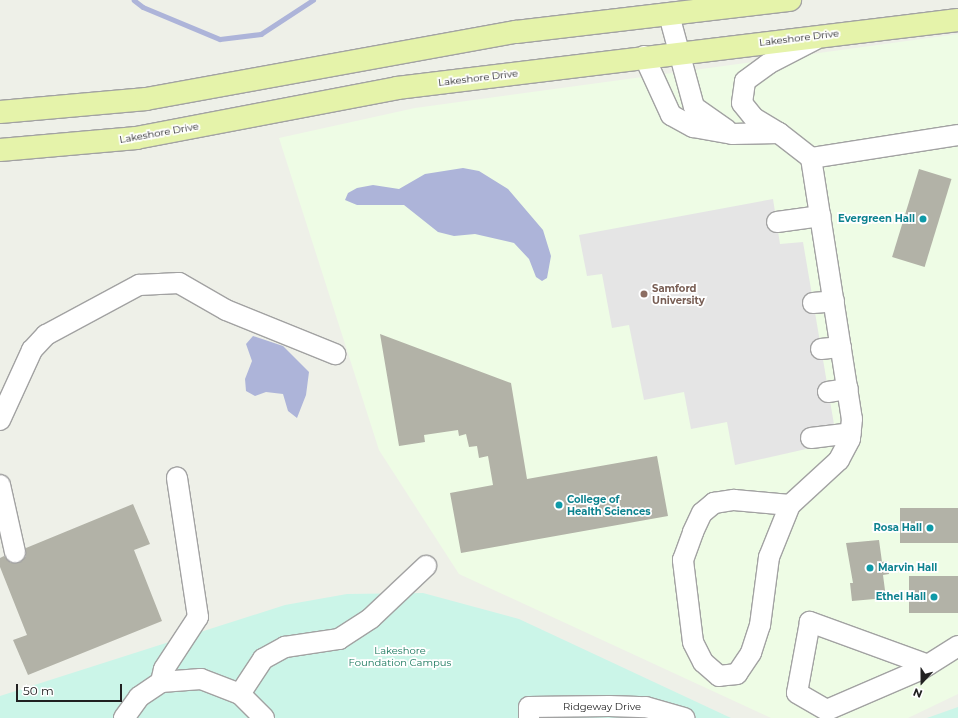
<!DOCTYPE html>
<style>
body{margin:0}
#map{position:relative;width:958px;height:718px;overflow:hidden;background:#eef0e8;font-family:Montserrat,sans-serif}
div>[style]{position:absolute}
.education>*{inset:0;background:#eefce5}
.park>*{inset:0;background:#cbf5e8}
.parking>*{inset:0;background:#e5e5e5}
.water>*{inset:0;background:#adb4d9}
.stream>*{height:4.5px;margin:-2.25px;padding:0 2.25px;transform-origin:2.25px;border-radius:2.25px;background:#adb4d9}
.building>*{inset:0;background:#b2b2a7;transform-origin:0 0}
.roads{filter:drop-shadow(1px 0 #a2a2a2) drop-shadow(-1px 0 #a2a2a2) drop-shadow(0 1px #a2a2a2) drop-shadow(0 -1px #a2a2a2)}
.minor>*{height:20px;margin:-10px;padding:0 10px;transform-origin:10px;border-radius:10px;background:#fff}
.major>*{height:22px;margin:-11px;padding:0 11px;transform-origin:11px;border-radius:11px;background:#e5f3aa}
.dots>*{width:11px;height:11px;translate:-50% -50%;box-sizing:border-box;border:2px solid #fff;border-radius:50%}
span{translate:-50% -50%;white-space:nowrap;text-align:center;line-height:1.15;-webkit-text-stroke:3.5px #fff;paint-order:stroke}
.street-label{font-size:10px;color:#212121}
.culture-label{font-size:10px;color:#0d838f;font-weight:700}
.right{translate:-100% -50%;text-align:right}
.left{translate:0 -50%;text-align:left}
.education-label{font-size:10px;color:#785e54;font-weight:700}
.park-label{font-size:10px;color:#17765b}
.north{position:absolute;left:902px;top:662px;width:40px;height:40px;-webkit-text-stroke:3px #fff;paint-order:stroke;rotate:201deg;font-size:11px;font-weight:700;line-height:16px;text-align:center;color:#212121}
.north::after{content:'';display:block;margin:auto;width:14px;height:18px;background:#212121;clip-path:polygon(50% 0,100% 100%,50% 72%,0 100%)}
.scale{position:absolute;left:16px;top:684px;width:106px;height:18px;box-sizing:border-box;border:2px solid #212121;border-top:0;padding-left:5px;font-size:12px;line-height:14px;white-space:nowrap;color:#212121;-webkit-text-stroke:3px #fff;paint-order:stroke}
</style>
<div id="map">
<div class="education">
<div style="clip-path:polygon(958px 34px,958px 694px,908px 718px,771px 718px,459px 574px,379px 450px,279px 138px,415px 108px)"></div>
</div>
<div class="park">
<div style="clip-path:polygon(423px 593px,519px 619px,731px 718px,0 718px,0 696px,285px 605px,347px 594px)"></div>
<div style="clip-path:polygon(958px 707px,958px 718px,927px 718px)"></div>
</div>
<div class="parking">
<div style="clip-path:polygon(773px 199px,780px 244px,803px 242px,837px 442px,735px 465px,727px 422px,691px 429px,684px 392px,644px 400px,629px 325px,612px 328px,602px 274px,587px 276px,579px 235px)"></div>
</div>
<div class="water">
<div style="clip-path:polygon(463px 168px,479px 171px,508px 189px,543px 230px,551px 256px,547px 278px,542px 281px,536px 277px,529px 259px,514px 243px,475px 234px,454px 236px,438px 232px,404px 205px,357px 205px,345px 200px,348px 193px,357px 188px,373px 185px,399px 189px,425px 174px)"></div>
<div style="clip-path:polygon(253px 336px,283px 346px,309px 372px,306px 395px,297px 418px,288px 411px,283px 394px,266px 392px,255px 396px,246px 391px,245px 379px,252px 361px,246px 344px)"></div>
</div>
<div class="stream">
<div style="left:134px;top:0;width:11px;rotate:38deg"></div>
<div style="left:143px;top:7px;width:83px;rotate:22.6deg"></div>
<div style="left:220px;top:39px;width:41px;rotate:-7deg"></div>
<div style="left:261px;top:34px;width:62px;rotate:-33.2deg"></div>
</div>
<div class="building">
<div style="left:919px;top:169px;width:34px;height:92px;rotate:17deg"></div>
<div style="clip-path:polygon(380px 334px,511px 383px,527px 479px,657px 456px,668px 516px,461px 553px,450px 493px,493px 485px,488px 456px,479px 458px,477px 446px,469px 447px,466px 434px,459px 436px,458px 430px,424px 435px,425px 442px,399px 446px)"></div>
<div style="clip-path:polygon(133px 504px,150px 544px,134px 550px,162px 621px,28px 675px,13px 640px,27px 635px,0 567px,0 558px,4px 556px,11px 563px,18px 563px,26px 556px,26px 548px)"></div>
<div style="left:958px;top:508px;width:35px;height:58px;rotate:90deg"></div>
<div style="clip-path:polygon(879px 540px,882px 562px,887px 561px,889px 574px,883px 575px,886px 598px,852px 601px,850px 583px,853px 583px,846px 543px)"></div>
<div style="left:958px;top:576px;width:37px;height:49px;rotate:90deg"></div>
</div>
<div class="roads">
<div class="minor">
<div style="left:669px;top:15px;width:95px;rotate:74.8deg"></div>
<div style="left:694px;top:107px;width:40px;rotate:34.9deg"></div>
<div style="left:644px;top:56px;width:65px;rotate:65.4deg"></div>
<div style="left:671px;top:115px;width:25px;rotate:29deg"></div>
<div style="left:693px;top:127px;width:40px;rotate:10deg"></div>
<div style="left:732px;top:134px;width:47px;rotate:-1.2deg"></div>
<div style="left:779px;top:133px;width:41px;rotate:38deg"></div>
<div style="left:811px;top:158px;width:264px;rotate:81.1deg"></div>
<div style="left:852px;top:419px;width:20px;rotate:96deg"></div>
<div style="left:850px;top:439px;width:24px;rotate:118deg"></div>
<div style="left:839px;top:460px;width:67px;rotate:137.4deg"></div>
<div style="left:790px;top:505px;width:56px;rotate:112deg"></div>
<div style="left:769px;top:557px;width:69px;rotate:97.5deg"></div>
<div style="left:760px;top:625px;width:29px;rotate:108deg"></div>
<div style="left:751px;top:653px;width:25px;rotate:124deg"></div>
<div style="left:737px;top:674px;width:18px;rotate:174deg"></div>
<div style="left:719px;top:676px;width:21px;rotate:-139deg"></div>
<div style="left:703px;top:662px;width:22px;rotate:-117deg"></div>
<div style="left:693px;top:642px;width:83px;rotate:-97deg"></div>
<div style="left:683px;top:560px;width:30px;rotate:-70deg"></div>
<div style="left:693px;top:532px;width:21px;rotate:-65deg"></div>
<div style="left:702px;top:513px;width:16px;rotate:-40deg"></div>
<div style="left:714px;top:503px;width:20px;rotate:-9deg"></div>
<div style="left:734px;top:500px;width:56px;rotate:5.1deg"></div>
<div style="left:779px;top:133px;width:29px;rotate:-149deg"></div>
<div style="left:754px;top:118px;width:19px;rotate:-129deg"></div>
<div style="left:742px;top:103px;width:22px;rotate:-82deg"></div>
<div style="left:745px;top:81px;width:29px;rotate:-36deg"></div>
<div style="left:768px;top:64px;width:54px;rotate:-27.5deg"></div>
<div style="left:811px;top:158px;width:149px;rotate:-8.9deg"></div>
<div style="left:777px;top:222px;width:44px;rotate:-7.8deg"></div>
<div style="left:813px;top:303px;width:21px;rotate:-5deg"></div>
<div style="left:821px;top:349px;width:20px;rotate:-6deg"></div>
<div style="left:828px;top:392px;width:20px;rotate:-9deg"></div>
<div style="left:0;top:420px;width:77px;rotate:-65.4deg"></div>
<div style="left:32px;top:350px;width:21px;rotate:-47deg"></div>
<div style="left:46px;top:335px;width:106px;rotate:-28.3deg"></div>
<div style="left:139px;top:285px;width:40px;rotate:-2.9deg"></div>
<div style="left:179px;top:283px;width:54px;rotate:29.9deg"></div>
<div style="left:226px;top:310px;width:118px;rotate:22deg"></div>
<div style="left:811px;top:438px;width:40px;rotate:-7.1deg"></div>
<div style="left:0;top:485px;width:69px;rotate:77.4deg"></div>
<div style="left:928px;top:665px;width:126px;rotate:-160deg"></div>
<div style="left:810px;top:622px;width:72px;rotate:100.4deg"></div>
<div style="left:797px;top:693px;width:34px;rotate:30deg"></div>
<div style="left:827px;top:710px;width:101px;rotate:-23.3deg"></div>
<div style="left:920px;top:670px;width:45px;rotate:-32.3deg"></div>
<div style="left:161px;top:682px;width:13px;rotate:-77deg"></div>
<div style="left:164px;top:669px;width:62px;rotate:-56.8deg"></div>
<div style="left:198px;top:617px;width:141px;rotate:-98.6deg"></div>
<div style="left:240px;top:694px;width:42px;rotate:-56.7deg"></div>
<div style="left:263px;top:659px;width:25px;rotate:-29deg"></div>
<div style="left:285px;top:647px;width:55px;rotate:-8.4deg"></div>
<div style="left:339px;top:639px;width:38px;rotate:-33deg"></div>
<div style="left:371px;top:618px;width:76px;rotate:-43.4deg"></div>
<div style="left:124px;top:718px;width:26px;rotate:-54deg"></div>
<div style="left:139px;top:697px;width:27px;rotate:-34deg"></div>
<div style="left:161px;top:682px;width:40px;rotate:-4.3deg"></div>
<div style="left:201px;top:679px;width:42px;rotate:21deg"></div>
<div style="left:240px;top:694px;width:34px;rotate:45deg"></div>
<div style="left:529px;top:718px;width:11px;rotate:-90deg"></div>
<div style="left:529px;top:707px;width:80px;rotate:-0.7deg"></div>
<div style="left:609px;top:706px;width:37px;rotate:2deg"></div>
<div style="left:646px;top:707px;width:40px;rotate:16deg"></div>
</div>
<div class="major">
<div style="left:0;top:112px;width:147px;rotate:-5.1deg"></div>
<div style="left:146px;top:99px;width:376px;rotate:-10.3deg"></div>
<div style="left:516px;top:32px;width:276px;rotate:-6.7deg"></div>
<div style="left:0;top:150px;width:137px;rotate:-5deg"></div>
<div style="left:136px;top:138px;width:266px;rotate:-10.8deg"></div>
<div style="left:397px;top:88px;width:565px;rotate:-6.91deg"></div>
</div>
</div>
<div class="dots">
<div style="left:923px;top:219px;background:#0f9aa8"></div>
<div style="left:644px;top:294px;background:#8d6e63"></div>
<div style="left:559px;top:505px;background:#0f9aa8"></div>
<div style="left:930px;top:528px;background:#0f9aa8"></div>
<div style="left:870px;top:568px;background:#0f9aa8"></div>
<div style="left:934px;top:597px;background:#0f9aa8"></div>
</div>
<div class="street-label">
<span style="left:799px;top:38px;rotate:-7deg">Lakeshore Drive</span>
<span style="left:478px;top:78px;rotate:-7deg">Lakeshore Drive</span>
<span style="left:159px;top:133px;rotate:-10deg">Lakeshore Drive</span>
<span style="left:602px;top:707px">Ridgeway Drive</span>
</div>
<div class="culture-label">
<span class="right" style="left:915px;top:219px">Evergreen Hall</span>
<span class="left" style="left:567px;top:505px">College of<br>Health Sciences</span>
<span class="right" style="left:922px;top:528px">Rosa Hall</span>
<span class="left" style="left:878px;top:568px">Marvin Hall</span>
<span class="right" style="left:926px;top:597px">Ethel Hall</span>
</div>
<div class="education-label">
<span class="left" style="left:652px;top:294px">Samford<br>University</span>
</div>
<div class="park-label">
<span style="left:400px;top:656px">Lakeshore<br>Foundation Campus</span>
</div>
<div class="north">N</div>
<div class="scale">50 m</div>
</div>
